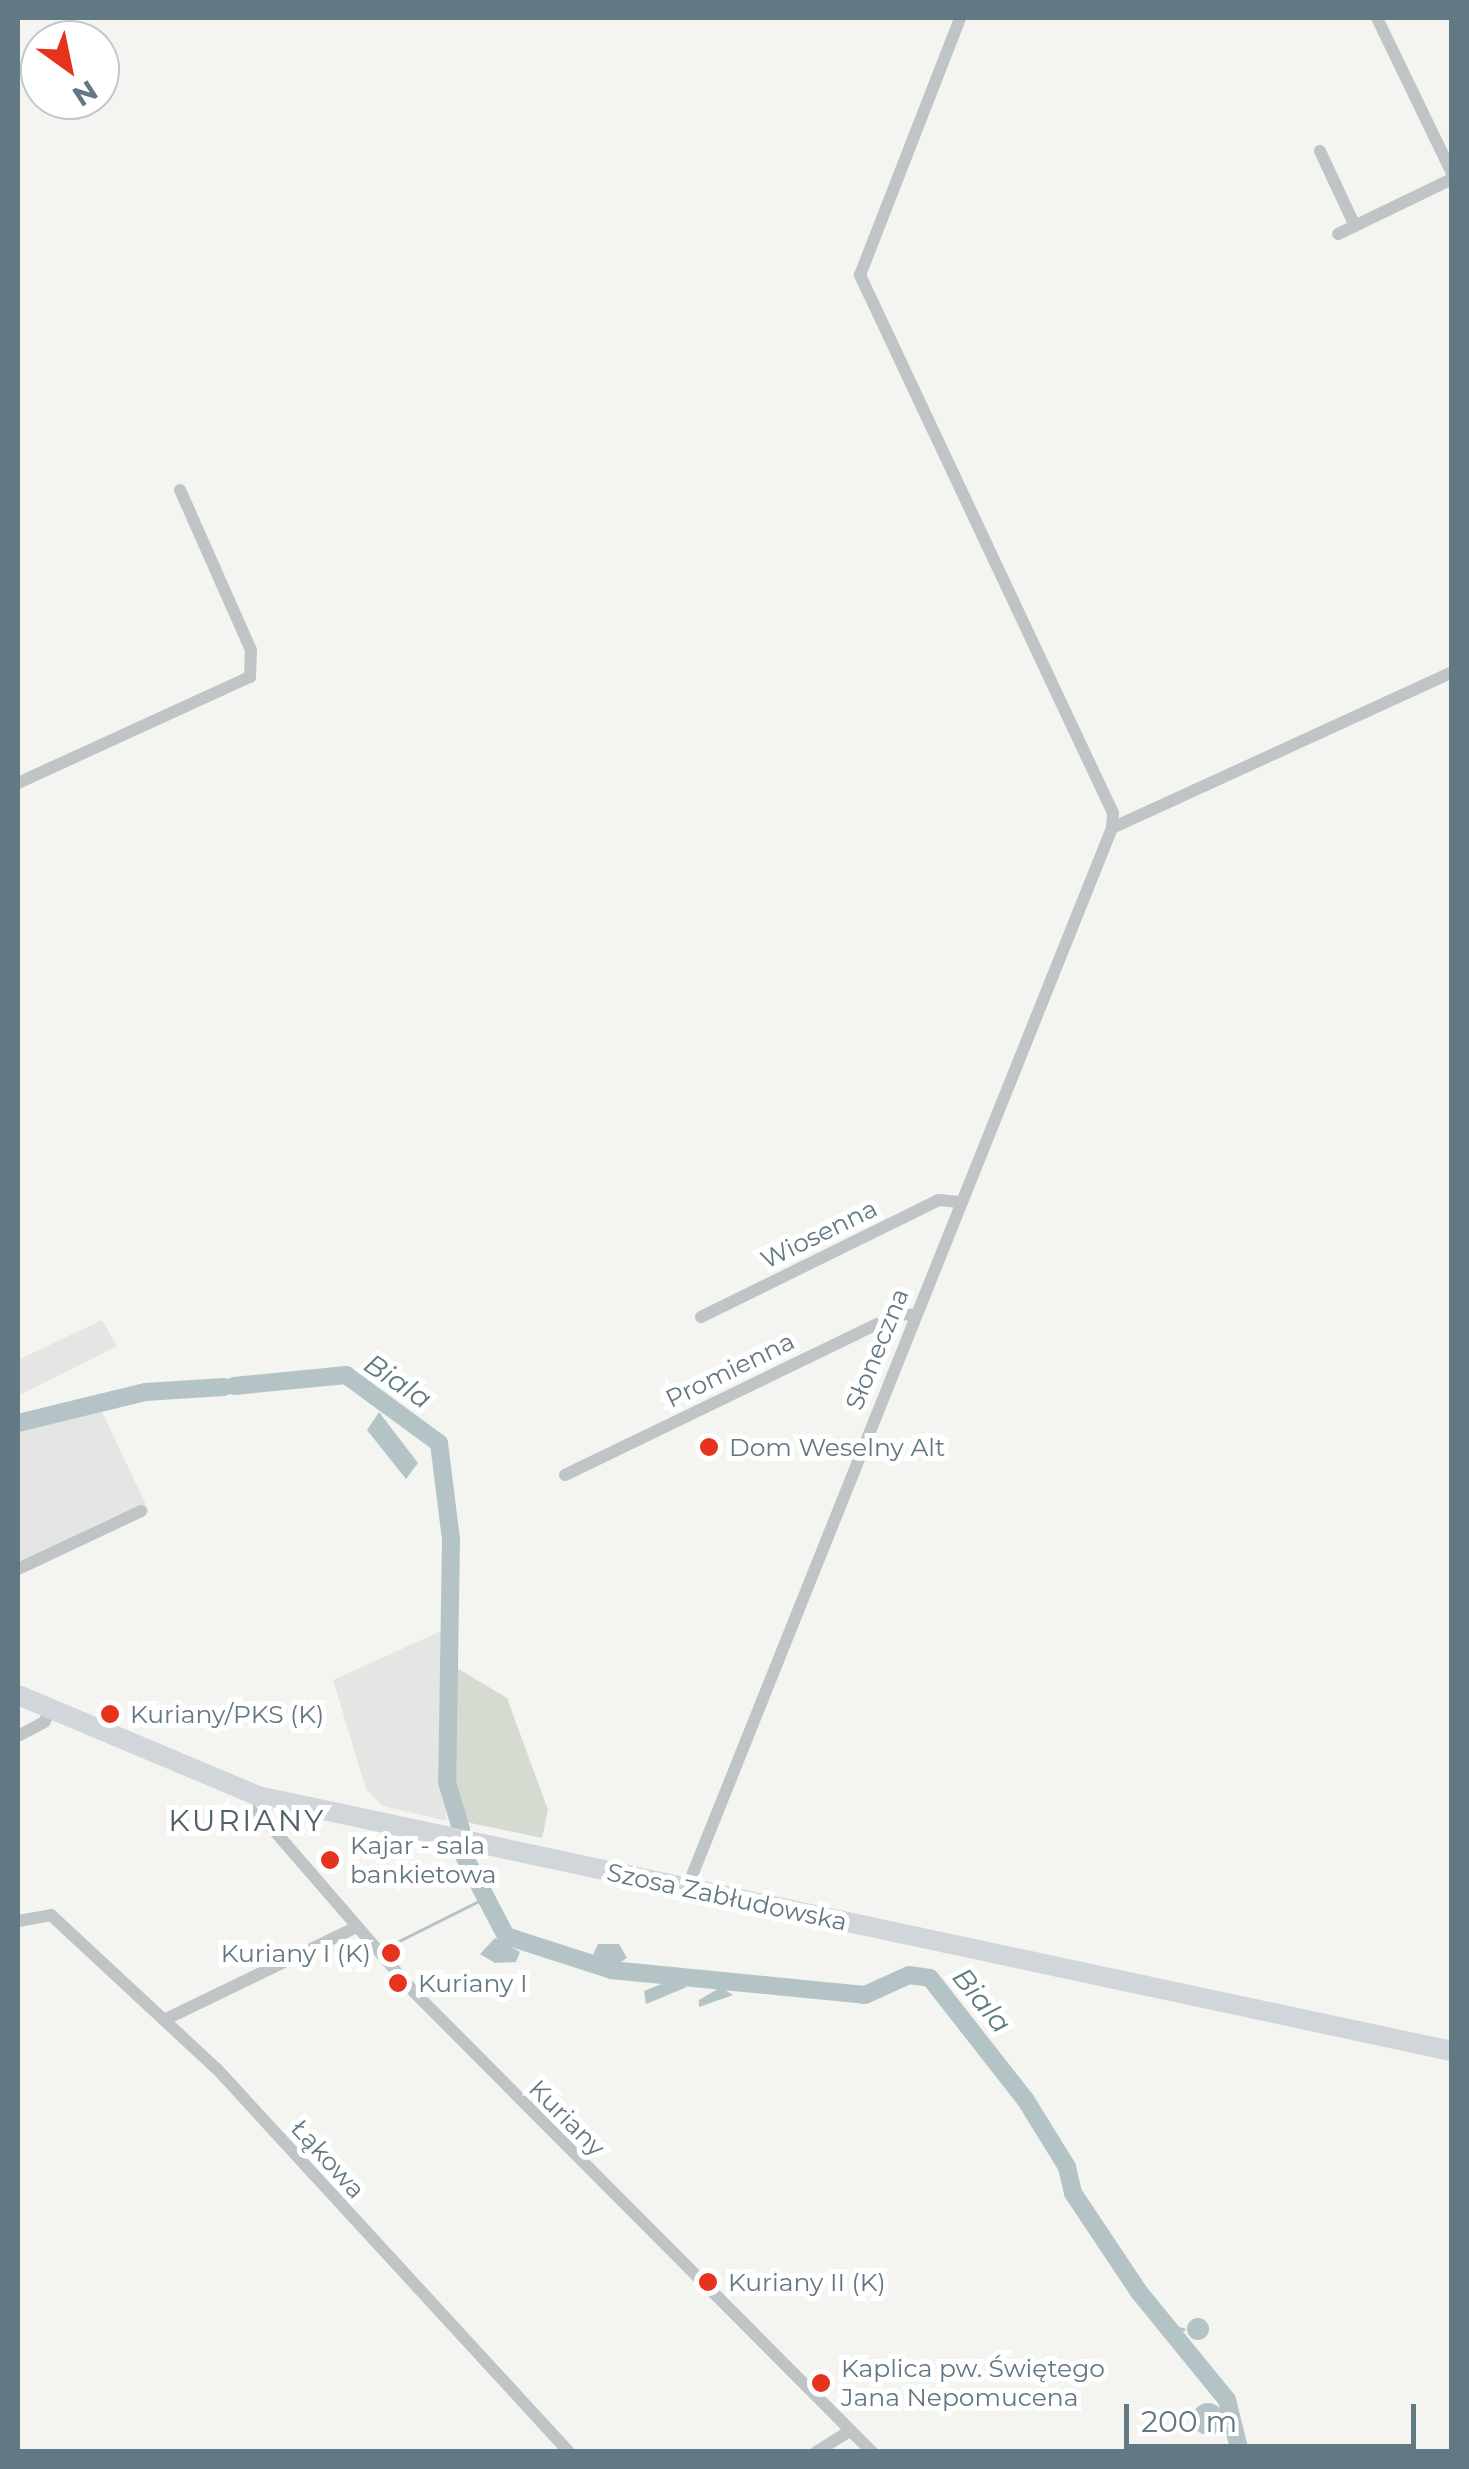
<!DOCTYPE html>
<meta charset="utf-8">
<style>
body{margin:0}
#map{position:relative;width:1469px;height:2469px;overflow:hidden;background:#f4f4f0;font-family:Montserrat,sans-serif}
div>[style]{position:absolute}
.built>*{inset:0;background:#e5e5e3}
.green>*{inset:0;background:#d6dbd1}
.water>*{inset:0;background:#b4c4c6}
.round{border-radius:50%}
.stream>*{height:2.5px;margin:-1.25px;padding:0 1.25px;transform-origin:1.25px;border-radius:1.25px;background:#b4c4c6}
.river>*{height:18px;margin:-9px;padding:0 9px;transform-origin:9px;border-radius:9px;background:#b4c4c6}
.minor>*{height:12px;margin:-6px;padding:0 6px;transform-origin:6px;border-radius:6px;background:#bfc4c6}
.highway>*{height:20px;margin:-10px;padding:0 10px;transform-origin:10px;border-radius:10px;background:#d0d6da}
.dots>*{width:28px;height:28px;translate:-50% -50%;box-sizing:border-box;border:5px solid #fff;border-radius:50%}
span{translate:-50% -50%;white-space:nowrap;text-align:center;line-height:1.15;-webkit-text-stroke:10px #fff;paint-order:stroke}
.street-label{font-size:25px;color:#627882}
.poi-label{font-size:25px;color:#627882}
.left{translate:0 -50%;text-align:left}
.right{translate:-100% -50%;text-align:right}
.water-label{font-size:28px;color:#5e7b7f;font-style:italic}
.quarter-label{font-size:30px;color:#506067;letter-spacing:2.5px}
.frame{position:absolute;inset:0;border:20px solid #627882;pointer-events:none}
.north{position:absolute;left:20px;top:20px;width:100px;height:100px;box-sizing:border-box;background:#fff;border:2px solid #c0c9cd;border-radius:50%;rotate:147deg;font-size:28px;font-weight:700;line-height:40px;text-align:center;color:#627882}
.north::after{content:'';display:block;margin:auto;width:35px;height:45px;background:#e6331e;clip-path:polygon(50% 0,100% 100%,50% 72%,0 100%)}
.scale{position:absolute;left:1124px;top:2404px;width:292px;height:45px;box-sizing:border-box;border:5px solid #627882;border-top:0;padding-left:12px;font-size:30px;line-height:35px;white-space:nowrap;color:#627882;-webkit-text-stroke:8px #fff;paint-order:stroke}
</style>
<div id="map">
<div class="built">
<div style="clip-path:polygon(102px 1320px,117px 1346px,18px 1396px,18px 1360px)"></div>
<div style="clip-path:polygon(101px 1410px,149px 1511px,18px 1575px,18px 1431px)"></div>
<div style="clip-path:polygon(441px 1631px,442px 1781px,447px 1821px,382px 1806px,366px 1789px,333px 1680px)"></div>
</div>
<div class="green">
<div style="clip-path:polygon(455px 1667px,507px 1698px,548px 1810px,542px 1838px,466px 1822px,453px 1789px)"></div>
</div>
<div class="water">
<div style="clip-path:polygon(379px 1412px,418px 1463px,406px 1479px,367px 1430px)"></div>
<div style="clip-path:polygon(495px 1938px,520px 1952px,516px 1962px,495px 1963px,480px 1954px)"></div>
<div style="clip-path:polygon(598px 1944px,619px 1944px,627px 1958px,616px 1965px,592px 1957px)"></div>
<div style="clip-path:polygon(669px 1981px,687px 1987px,646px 2004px,644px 1991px)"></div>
<div style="clip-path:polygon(721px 1987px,733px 1995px,699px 2007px,699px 2000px)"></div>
<div class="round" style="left:1187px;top:2318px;width:22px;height:22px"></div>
<div class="round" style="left:1192px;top:2403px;width:32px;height:32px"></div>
</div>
<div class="stream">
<div style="left:391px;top:1945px;width:103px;rotate:-26.6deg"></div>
<div style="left:1163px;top:2324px;width:21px;rotate:14deg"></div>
</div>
<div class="river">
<div style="left:234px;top:1386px;width:113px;rotate:-5.6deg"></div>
<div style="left:346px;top:1375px;width:115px;rotate:36.2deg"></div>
<div style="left:439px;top:1443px;width:98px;rotate:82.9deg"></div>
<div style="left:451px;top:1540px;width:242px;rotate:90.9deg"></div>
<div style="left:447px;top:1782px;width:49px;rotate:73.4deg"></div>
<div style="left:18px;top:1423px;width:131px;rotate:-13.7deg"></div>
<div style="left:145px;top:1392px;width:79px;rotate:-3.6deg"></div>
<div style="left:461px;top:1850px;width:97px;rotate:62.4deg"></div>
<div style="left:506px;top:1936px;width:110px;rotate:17.9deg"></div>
<div style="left:611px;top:1970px;width:255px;rotate:5.6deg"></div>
<div style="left:865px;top:1995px;width:48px;rotate:-24.4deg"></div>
<div style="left:909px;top:1975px;width:21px;rotate:8deg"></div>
<div style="left:930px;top:1978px;width:154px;rotate:51.9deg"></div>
<div style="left:1025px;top:2099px;width:80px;rotate:58.3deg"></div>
<div style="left:1067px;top:2167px;width:27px;rotate:77deg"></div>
<div style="left:1073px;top:2193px;width:119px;rotate:56.3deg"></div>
<div style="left:1139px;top:2292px;width:139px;rotate:50.8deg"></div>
<div style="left:1227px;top:2400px;width:54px;rotate:76deg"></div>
</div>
<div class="minor">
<div style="left:1377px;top:18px;width:172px;rotate:64.2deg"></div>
<div style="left:1320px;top:151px;width:83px;rotate:65deg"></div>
<div style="left:1338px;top:234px;width:127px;rotate:-25.8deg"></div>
<div style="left:18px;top:783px;width:255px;rotate:-24.6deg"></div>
<div style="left:250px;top:677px;width:27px;rotate:-88deg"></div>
<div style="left:251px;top:650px;width:175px;rotate:-113.9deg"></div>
<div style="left:1112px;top:828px;width:374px;rotate:-24.6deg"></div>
<div style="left:701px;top:1317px;width:265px;rotate:-26.2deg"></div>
<div style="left:939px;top:1200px;width:20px;rotate:6deg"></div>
<div style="left:565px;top:1475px;width:370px;rotate:-25.8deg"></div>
<div style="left:898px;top:1314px;width:17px;rotate:3deg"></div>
<div style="left:18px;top:1569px;width:136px;rotate:-25.2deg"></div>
<div style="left:18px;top:1736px;width:30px;rotate:-28deg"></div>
<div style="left:44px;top:1722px;width:14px;rotate:-60deg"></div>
<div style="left:258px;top:1796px;width:17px;rotate:87deg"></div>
<div style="left:259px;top:1813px;width:235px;rotate:49.1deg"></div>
<div style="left:413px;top:1991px;width:651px;rotate:45.12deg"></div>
<div style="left:687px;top:1888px;width:1142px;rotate:-68.15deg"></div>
<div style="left:1112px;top:828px;width:15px;rotate:-86deg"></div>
<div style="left:1113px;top:813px;width:595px;rotate:-115.19deg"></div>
<div style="left:860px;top:275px;width:276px;rotate:-68.7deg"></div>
<div style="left:18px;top:1921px;width:34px;rotate:-10deg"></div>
<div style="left:51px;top:1915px;width:226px;rotate:42.9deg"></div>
<div style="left:217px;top:2069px;width:520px;rotate:47.42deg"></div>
<div style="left:164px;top:2020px;width:213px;rotate:-25.8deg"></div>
<div style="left:816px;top:2452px;width:40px;rotate:-32deg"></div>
</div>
<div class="highway">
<div style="left:18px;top:1695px;width:260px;rotate:22.8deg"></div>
<div style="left:258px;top:1796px;width:1221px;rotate:12.06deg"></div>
</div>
<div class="dots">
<div style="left:709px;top:1447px;background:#e6331e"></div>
<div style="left:110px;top:1714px;background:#e6331e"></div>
<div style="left:330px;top:1860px;background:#e6331e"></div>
<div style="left:391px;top:1953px;background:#e6331e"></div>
<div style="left:398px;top:1983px;background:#e6331e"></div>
<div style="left:708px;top:2282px;background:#e6331e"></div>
<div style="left:821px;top:2383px;background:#e6331e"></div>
</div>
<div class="street-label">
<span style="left:819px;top:1234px;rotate:-26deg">Wiosenna</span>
<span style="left:877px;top:1349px;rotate:-68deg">Słoneczna</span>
<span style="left:730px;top:1370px;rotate:-26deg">Promienna</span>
<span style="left:727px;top:1897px;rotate:12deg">Szosa Zabłudowska</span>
<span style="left:567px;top:2118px;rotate:45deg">Kuriany</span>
<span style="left:328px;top:2159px;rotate:48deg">Łąkowa</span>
</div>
<div class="poi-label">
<span class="left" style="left:729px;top:1447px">Dom Weselny Alt</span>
<span class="left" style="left:130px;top:1714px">Kuriany/PKS (K)</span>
<span class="left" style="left:350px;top:1860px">Kajar - sala<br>bankietowa</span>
<span class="right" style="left:371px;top:1953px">Kuriany I (K)</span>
<span class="left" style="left:418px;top:1983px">Kuriany I</span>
<span class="left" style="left:728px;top:2282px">Kuriany II (K)</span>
<span class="left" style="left:841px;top:2383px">Kaplica pw. Świętego<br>Jana Nepomucena</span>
</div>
<div class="water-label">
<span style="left:398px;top:1381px;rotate:34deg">Biala</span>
<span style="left:982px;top:2000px;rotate:51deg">Biala</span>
</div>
<div class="quarter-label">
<span style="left:247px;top:1821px">KURIANY</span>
</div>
<div class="frame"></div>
<div class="north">N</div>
<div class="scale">200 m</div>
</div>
